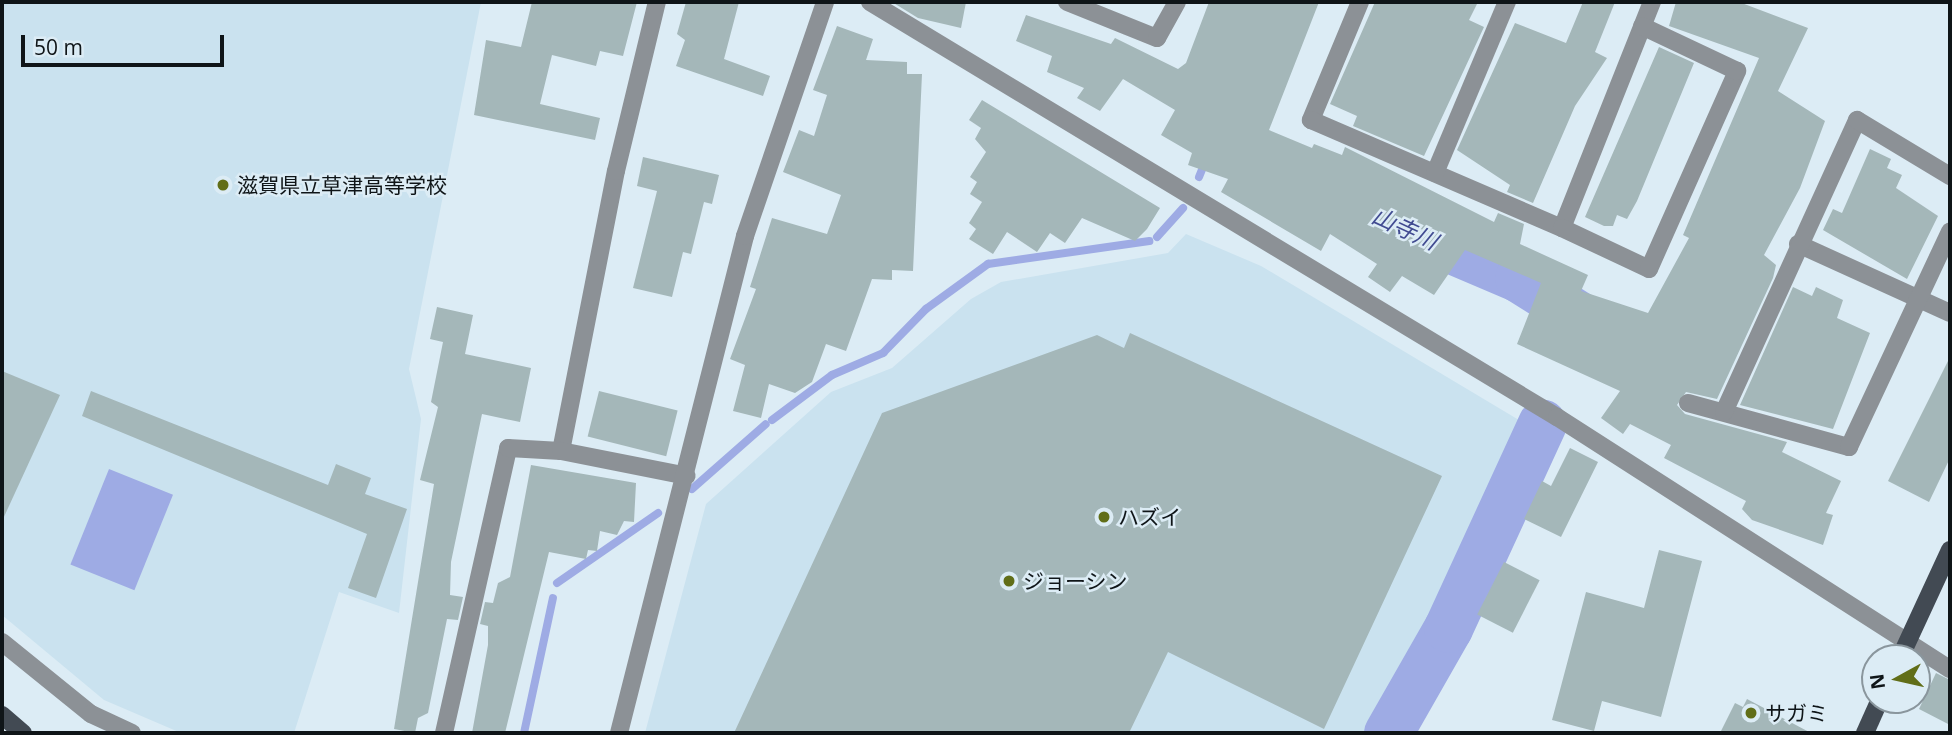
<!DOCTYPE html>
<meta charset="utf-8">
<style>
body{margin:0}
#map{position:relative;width:1952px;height:735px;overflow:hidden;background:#dcecf5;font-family:"Open Sans","Noto Sans JP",sans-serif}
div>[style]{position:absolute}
.built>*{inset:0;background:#cae2ef}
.water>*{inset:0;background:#9eabe4;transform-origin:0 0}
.stream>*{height:8px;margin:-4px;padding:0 4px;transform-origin:4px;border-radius:4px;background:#9eabe4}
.river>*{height:49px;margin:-24.5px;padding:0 24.5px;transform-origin:24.5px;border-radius:24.5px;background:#9eabe4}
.building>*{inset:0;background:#a4b7b9;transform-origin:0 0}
.minor>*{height:18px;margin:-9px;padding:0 9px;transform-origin:9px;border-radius:9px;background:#8c9196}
.major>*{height:18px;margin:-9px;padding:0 9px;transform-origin:9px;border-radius:9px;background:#424a53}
.dots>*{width:19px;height:19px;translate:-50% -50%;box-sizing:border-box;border:4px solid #dcecf5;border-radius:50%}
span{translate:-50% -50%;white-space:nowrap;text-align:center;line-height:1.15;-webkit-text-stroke:5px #dcecf5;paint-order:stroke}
.poi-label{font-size:21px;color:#0f1518}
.left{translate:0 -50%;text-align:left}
.water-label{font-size:23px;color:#414b91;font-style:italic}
.frame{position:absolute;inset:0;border:4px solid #0f1518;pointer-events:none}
.north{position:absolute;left:1861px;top:644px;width:70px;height:70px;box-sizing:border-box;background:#dcecf5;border:2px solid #8a969d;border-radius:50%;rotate:262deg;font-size:19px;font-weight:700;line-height:28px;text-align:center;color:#0f1518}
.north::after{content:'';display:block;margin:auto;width:24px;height:32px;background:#616e18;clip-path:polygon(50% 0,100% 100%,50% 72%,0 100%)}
.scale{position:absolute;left:21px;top:35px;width:203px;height:32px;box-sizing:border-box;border:4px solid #0f1518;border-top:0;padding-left:9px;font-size:21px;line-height:24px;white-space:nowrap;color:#0f1518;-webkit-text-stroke:5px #dcecf5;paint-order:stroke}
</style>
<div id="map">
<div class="built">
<div style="clip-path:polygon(2px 2px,481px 2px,409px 369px,421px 419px,399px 613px,339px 592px,294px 733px,181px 733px,104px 700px,2px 615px)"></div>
<div style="clip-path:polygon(1186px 234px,1261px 266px,1529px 426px,1378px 733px,645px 733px,706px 504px,831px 392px,892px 368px,971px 299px,1001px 282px,1168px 253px)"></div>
</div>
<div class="water">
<div style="left:109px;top:469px;width:69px;height:103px;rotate:22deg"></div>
</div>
<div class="stream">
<div style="left:1199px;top:177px;width:16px;rotate:-68deg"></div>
<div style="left:1157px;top:237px;width:39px;rotate:-48deg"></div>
<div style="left:772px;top:420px;width:75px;rotate:-36.9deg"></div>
<div style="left:832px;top:375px;width:56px;rotate:-23.3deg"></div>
<div style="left:883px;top:353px;width:62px;rotate:-45.7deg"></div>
<div style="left:926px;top:309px;width:77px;rotate:-36deg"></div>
<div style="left:988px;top:264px;width:163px;rotate:-8.1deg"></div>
<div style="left:692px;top:489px;width:98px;rotate:-41.3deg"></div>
<div style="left:557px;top:583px;width:123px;rotate:-34.7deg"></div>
<div style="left:524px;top:733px;width:138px;rotate:-77.9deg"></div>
</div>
<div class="river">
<div style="left:1402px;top:228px;width:127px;rotate:23.1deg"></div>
<div style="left:1519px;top:278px;width:73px;rotate:32.2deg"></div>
<div style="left:1388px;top:733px;width:121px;rotate:-60.3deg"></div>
<div style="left:1448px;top:628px;width:225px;rotate:-65.3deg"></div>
</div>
<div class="building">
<div style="clip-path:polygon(532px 2px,637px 2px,623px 56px,600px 51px,596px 66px,552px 55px,540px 104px,600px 118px,595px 140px,474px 115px,486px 40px,521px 47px)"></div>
<div style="clip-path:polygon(686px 2px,739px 2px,724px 59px,770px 76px,763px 96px,676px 66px,685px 40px,677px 34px)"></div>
<div style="clip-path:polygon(892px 2px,966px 2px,961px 28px,918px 18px)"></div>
<div style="clip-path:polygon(1209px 2px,1319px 2px,1269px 130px,1312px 148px,1314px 144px,1342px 155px,1345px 147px,1494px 222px,1498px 213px,1524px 224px,1520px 244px,1588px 275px,1581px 291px,1648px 313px,1689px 238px,1683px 235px,1759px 58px,1669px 26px,1676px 2px,1739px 2px,1808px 28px,1778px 91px,1825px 121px,1800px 188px,1764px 255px,1776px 265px,1773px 278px,1717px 399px,1686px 392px,1677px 405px,1685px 414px,1787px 442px,1782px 452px,1841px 481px,1826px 513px,1833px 515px,1823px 545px,1752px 520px,1742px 509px,1746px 501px,1664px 458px,1671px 445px,1630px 424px,1623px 434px,1601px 418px,1620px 391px,1517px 344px,1541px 283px,1465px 250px,1434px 295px,1402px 276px,1390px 292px,1368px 277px,1377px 264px,1330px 234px,1321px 251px,1221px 192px,1228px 179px,1188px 165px,1192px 153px,1161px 135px,1175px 110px,1123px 79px,1100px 111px,1077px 98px,1084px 88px,1047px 72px,1052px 56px,1016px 41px,1026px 15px,1111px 44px,1115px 38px,1178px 69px,1186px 63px)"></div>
<div style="clip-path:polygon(1375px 2px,1478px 2px,1469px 20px,1484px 27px,1424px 156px,1353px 126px,1357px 116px,1330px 104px)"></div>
<div style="clip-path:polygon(1583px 2px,1615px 2px,1595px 52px,1607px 58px,1575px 106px,1533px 203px,1507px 192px,1510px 185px,1457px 150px,1515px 23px,1566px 43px)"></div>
<div style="clip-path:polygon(837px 26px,873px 39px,866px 60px,907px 62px,907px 74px,922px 74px,913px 271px,892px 270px,892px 280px,872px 279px,846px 351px,826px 344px,812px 382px,795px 393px,769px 384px,761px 418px,733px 411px,745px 365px,730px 359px,756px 289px,750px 287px,772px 218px,827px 234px,841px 195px,783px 172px,799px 130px,814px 136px,827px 95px,813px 90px)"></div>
<div style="clip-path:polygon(1659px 47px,1694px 63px,1637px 201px,1627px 219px,1617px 215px,1613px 226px,1604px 226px,1585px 217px)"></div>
<div style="clip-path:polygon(982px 100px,1160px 208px,1147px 229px,1135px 241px,1082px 218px,1065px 243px,1050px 233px,1037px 252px,1007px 232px,993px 254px,969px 239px,976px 229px,969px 223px,982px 202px,970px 194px,977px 182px,970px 177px,986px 152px,975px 139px,981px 128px,969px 120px)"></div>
<div style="clip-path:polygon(1870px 149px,1891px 159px,1887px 168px,1902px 175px,1896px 188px,1938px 216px,1907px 279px,1823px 230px,1833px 209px,1842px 213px)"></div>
<div style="clip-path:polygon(643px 157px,719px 175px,712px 204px,704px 202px,691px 254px,683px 252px,672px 297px,633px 288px,657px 191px,637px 186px)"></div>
<div style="clip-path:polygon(1793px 287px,1812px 296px,1816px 287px,1843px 300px,1837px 318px,1870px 333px,1833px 429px,1740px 405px)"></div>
<div style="clip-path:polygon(437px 307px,473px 315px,465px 354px,531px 368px,520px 422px,482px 414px,451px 562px,450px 595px,463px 597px,458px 620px,447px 619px,428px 713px,418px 718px,415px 733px,394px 729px,434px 484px,420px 480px,438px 407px,431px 402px,443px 342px,430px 339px)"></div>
<div style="clip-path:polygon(1130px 333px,1442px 476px,1324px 729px,1168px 652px,1129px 733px,734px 733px,882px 413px,1097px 335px,1124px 348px)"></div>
<div style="clip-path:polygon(1950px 357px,1950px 458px,1929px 502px,1888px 481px)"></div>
<div style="clip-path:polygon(2px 371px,60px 395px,3px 519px,2px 519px)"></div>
<div style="clip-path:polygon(91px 391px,328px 485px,336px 464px,371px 478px,365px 494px,407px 509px,376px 598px,348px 588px,367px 534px,82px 416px)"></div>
<div style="left:599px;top:391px;width:81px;height:47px;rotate:14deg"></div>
<div style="clip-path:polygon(1570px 448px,1598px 462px,1561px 537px,1524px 519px,1542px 481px,1551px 486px)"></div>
<div style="clip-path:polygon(531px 465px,636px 483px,634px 522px,624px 521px,617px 535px,600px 531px,597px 551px,588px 550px,586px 559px,549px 552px,505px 733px,472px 733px,488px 645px,488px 626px,480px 624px,485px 602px,493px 603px,498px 583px,510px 577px)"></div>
<div style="clip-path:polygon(1659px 550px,1702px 561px,1661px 717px,1602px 701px,1594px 731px,1552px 720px,1586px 592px,1644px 608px)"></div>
<div style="left:1504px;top:562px;width:40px;height:59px;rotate:27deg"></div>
<div style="clip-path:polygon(1936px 673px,1950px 680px,1950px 725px,1919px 709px)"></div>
<div style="clip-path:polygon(1747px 699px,1811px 733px,1720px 733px,1735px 703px,1743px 707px)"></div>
</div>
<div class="minor">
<div style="left:870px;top:2px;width:803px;rotate:31.14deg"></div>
<div style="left:1557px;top:417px;width:467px;rotate:32.7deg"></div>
<div style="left:1067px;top:2px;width:97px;rotate:21.8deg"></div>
<div style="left:1157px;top:38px;width:41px;rotate:-60.9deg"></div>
<div style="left:1360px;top:2px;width:128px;rotate:112.6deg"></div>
<div style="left:1311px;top:120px;width:273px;rotate:23.3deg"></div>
<div style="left:1562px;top:228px;width:243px;rotate:-68.3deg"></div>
<div style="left:1435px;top:173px;width:186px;rotate:-67.2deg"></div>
<div style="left:1562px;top:228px;width:96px;rotate:25.2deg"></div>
<div style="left:1649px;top:269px;width:217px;rotate:-66deg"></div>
<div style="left:1737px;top:71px;width:105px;rotate:-154.7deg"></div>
<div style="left:1798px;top:244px;width:167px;rotate:24.4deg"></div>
<div style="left:1688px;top:403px;width:167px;rotate:15.3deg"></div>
<div style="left:1849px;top:447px;width:238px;rotate:-64.9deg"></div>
<div style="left:1724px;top:412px;width:321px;rotate:-65.5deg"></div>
<div style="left:1857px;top:120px;width:109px;rotate:31.1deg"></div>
<div style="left:561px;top:451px;width:285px;rotate:-78.9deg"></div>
<div style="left:616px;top:171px;width:174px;rotate:-76.4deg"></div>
<div style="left:2px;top:642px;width:114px;rotate:39deg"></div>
<div style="left:91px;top:714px;width:45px;rotate:24.9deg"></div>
<div style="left:444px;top:733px;width:292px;rotate:-77.3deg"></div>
<div style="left:508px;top:448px;width:53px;rotate:3.2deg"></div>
<div style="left:561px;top:451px;width:128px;rotate:11.2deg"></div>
<div style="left:619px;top:733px;width:513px;rotate:-75.77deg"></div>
<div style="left:745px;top:236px;width:247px;rotate:-71.1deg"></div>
</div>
<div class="major">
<div style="left:1900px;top:658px;width:119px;rotate:-65.2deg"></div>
<div style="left:2px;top:715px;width:28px;rotate:41deg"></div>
<div style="left:1865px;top:733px;width:36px;rotate:-66deg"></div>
</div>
<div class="dots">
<div style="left:223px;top:185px;background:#616e18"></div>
<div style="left:1104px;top:517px;background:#616e18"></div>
<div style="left:1009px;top:581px;background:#616e18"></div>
<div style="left:1751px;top:713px;background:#616e18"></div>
</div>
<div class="poi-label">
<span class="left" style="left:237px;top:185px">滋賀県立草津高等学校</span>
<span class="left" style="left:1118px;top:517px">ハズイ</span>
<span class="left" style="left:1023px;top:581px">ジョーシン</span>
<span class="left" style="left:1765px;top:713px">サガミ</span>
</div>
<div class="water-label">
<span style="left:1405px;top:228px;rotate:25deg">山寺川</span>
</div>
<div class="frame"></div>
<div class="north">N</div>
<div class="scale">50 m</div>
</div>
